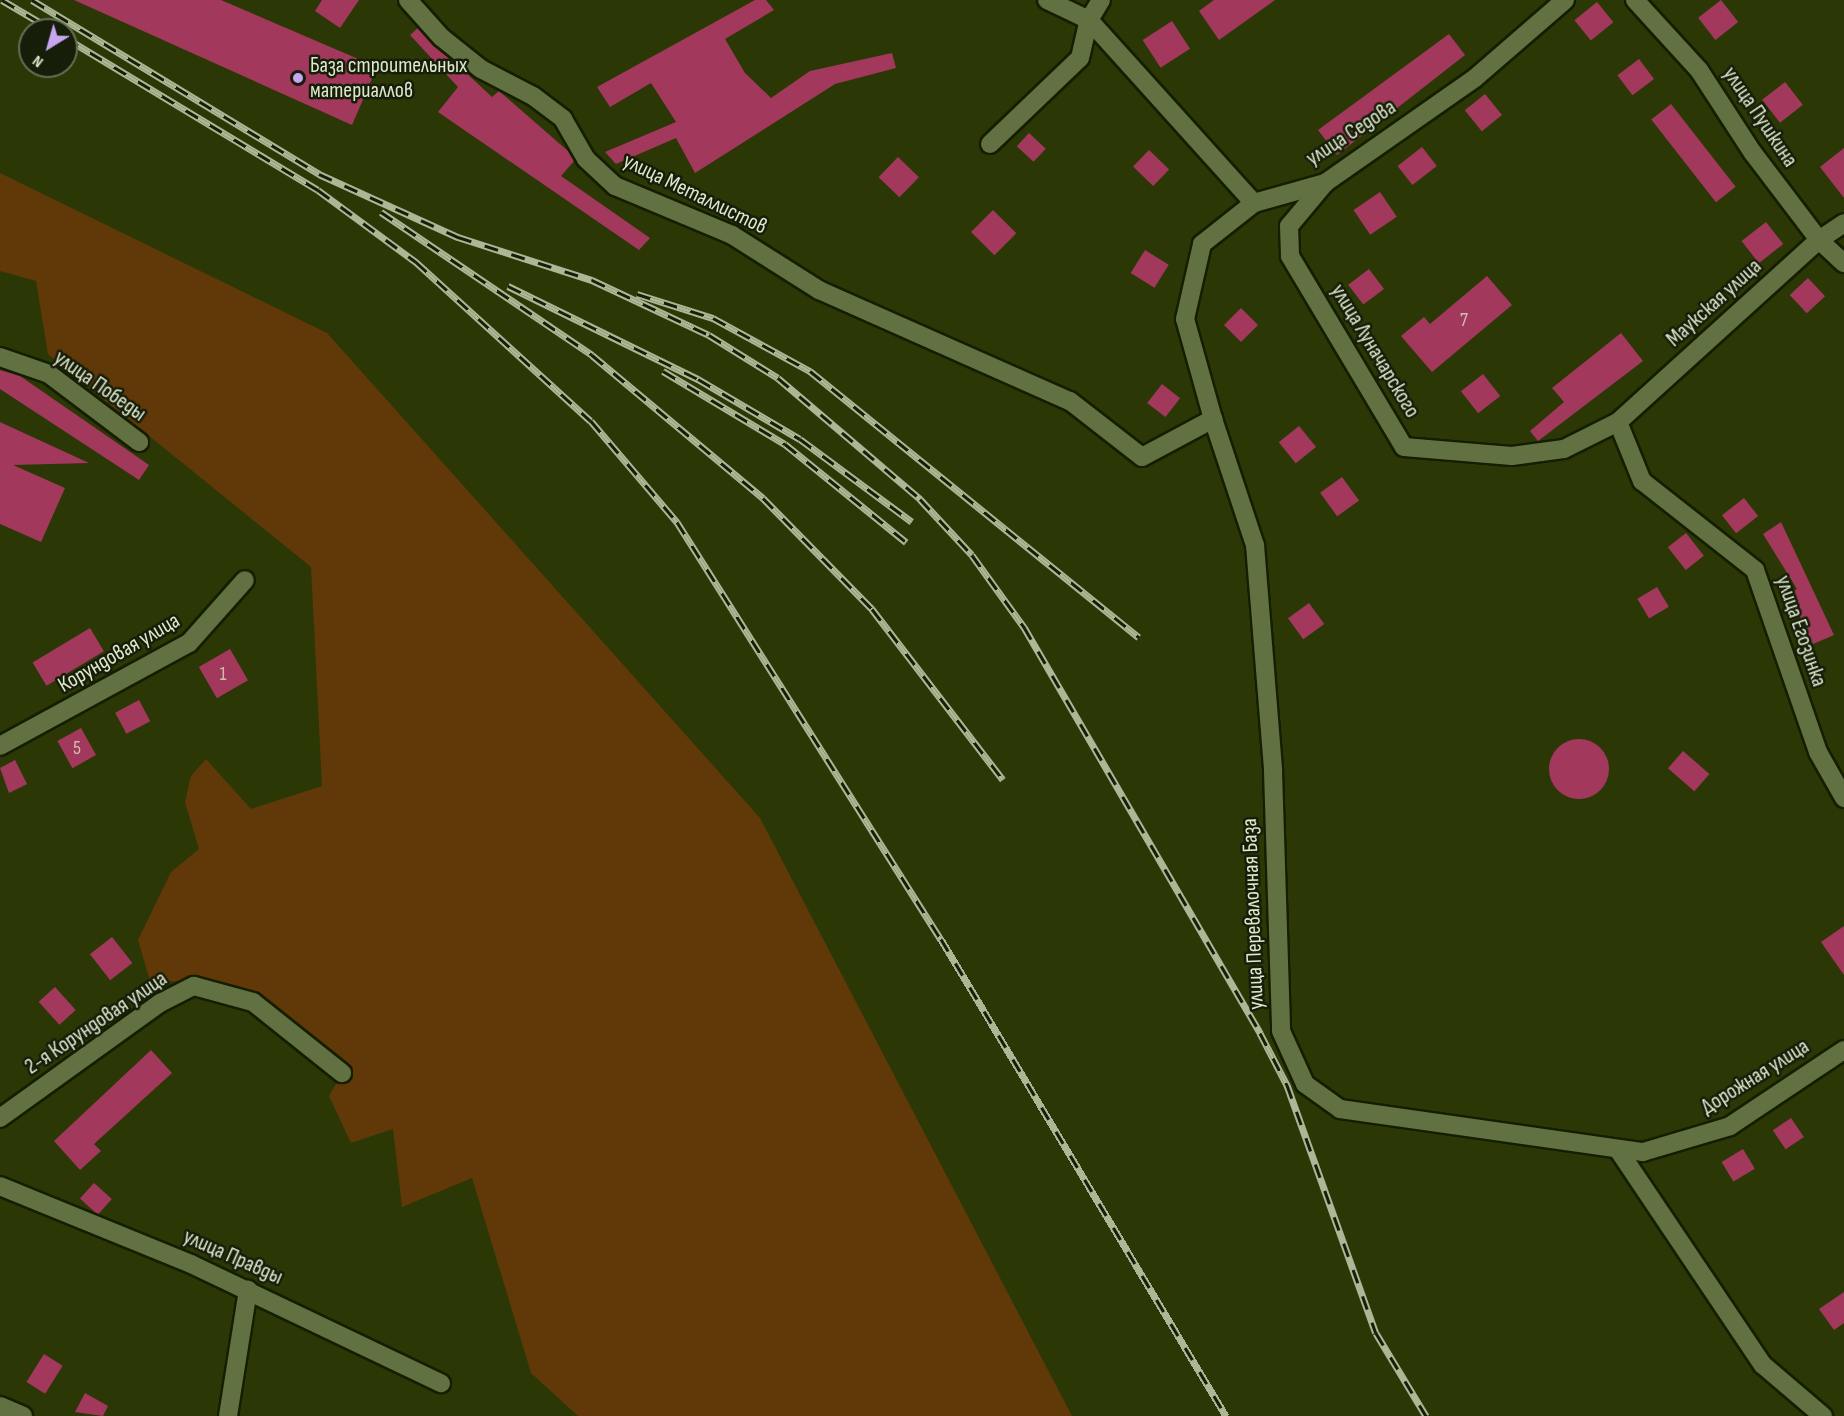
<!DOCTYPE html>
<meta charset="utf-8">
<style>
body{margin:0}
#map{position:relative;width:1844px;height:1416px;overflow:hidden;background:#2b3806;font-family:"Sofia Sans Condensed",sans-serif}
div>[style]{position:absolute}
.green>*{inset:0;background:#613807}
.building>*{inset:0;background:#a2385b;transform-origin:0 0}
.round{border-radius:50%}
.roads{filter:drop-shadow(2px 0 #151e00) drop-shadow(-2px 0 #151e00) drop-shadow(0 2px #151e00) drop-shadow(0 -2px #151e00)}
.street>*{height:18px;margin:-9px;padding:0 9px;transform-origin:9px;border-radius:9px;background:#627141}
.rail>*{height:7px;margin-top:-3.5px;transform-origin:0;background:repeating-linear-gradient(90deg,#161d09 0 14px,#acb795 0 28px);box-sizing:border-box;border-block:2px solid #acb795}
.dots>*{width:16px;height:16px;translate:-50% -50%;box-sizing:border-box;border:3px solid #161d09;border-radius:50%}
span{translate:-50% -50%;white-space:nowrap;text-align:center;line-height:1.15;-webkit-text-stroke:5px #161d09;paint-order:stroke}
.number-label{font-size:20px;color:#cfbcb0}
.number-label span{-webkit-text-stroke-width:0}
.poi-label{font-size:22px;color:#dee8cd}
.left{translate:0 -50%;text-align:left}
.street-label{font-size:22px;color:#dee8cd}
.north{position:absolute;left:18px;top:18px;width:60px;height:60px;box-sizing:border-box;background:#161d09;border:2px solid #666e57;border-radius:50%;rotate:217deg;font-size:16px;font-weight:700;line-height:24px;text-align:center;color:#dee8cd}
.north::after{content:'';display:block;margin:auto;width:21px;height:27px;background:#c6a6f0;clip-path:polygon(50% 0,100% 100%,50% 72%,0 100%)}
</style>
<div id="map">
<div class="green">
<div style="clip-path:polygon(0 173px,327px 333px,760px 818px,1072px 1416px,578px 1416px,531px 1373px,472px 1178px,402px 1207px,393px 1129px,351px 1143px,329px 1096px,348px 1063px,225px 982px,150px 981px,138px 940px,171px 872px,199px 849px,185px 802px,191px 776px,206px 759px,251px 809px,322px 786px,311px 567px,48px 354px,36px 281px,0 271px)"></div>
</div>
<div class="building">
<div style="clip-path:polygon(74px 0,221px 0,377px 67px,352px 125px)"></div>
<div style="clip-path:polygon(322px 0,359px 0,340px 28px,315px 11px)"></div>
<div style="clip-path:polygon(755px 0,766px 0,774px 10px,725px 39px,745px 73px,771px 98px,810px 71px,892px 53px,896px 68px,835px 84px,695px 173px,676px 138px,616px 164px,605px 152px,676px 122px,651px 83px,610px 107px,597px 87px)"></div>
<div style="clip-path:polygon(1214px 0,1275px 0,1219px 40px,1199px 11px)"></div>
<div style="left:1721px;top:0;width:28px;height:29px;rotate:52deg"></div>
<div style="left:1597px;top:2px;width:26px;height:29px;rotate:51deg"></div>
<div style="left:1172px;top:21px;width:33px;height:35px;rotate:57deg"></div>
<div style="clip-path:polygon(418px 28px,492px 97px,499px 91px,568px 151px,574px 161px,561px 176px,650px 238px,639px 250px,438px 112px,458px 87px,410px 35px)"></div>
<div style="clip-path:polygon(1449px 34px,1465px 55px,1337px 155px,1318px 130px)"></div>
<div style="left:1639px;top:59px;width:25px;height:27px;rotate:53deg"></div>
<div style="left:1785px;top:82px;width:29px;height:29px;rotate:52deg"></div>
<div style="left:1485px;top:94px;width:27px;height:26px;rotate:51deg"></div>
<div style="left:1671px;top:104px;width:105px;height:25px;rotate:52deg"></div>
<div style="left:1029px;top:133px;width:23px;height:18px;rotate:43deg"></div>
<div style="left:1422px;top:147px;width:24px;height:31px;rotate:52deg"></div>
<div style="clip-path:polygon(1844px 148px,1844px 198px,1820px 167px)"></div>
<div style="left:1149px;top:150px;width:28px;height:23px;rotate:44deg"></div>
<div style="left:898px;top:157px;width:29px;height:28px;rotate:44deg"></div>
<div style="left:1380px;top:192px;width:30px;height:32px;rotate:56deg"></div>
<div style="left:993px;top:210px;width:33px;height:31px;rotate:45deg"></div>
<div style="left:1766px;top:222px;width:28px;height:31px;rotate:52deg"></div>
<div style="left:1145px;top:250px;width:28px;height:27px;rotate:32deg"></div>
<div style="left:1369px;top:269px;width:25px;height:26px;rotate:53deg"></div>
<div style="clip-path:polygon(1487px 276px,1512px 305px,1432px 372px,1401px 336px,1424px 317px,1430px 324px)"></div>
<div style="left:1808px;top:278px;width:25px;height:25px;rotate:47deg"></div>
<div style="left:1241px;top:308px;width:24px;height:24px;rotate:45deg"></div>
<div style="clip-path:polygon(1621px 333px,1643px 361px,1538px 441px,1530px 431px,1564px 402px,1552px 388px)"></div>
<div style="clip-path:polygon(0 370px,20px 376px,149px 465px,139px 480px,0 389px)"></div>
<div style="left:1483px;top:374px;width:28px;height:28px;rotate:52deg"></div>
<div style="left:1162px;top:384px;width:23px;height:24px;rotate:38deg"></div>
<div style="clip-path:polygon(0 422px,89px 463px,13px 465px,65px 488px,41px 542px,0 524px)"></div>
<div style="left:1299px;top:426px;width:27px;height:26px;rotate:51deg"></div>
<div style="left:1342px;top:477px;width:29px;height:27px;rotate:54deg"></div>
<div style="left:1744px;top:498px;width:23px;height:28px;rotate:52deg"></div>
<div style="clip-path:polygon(1781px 522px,1834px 635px,1813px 644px,1788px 593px,1797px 589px,1763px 534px)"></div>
<div style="left:1686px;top:533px;width:29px;height:23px;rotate:52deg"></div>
<div style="left:1657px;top:587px;width:23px;height:23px;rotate:59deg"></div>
<div style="left:1309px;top:603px;width:26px;height:26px;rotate:54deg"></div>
<div style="left:90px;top:628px;width:27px;height:67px;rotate:59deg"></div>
<div style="left:230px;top:649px;width:36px;height:36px;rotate:60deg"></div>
<div style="left:139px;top:700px;width:24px;height:27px;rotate:62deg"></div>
<div style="left:81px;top:728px;width:31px;height:27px;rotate:61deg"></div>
<div class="round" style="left:1549px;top:739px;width:60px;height:60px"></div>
<div style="left:1683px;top:751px;width:35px;height:23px;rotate:41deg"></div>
<div style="clip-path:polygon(15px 760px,27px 784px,9px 793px,0 768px)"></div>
<div style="clip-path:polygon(1844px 926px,1844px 975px,1821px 942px)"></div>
<div style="left:112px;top:937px;width:33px;height:28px;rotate:52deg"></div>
<div style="left:55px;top:987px;width:31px;height:22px;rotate:48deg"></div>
<div style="clip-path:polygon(151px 1050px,172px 1073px,94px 1144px,101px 1151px,80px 1170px,54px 1141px)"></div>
<div style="left:1791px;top:1118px;width:23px;height:22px;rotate:56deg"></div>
<div style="left:1743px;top:1149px;width:23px;height:25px;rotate:59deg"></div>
<div style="left:94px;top:1183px;width:24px;height:21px;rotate:42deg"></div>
<div style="clip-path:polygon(1844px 1292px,1844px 1323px,1834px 1330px,1819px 1309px)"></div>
<div style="left:44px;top:1354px;width:22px;height:33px;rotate:32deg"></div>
<div style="clip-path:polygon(85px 1393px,108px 1406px,103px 1416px,75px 1412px)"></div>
</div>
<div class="roads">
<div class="street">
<div style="left:408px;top:0;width:50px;rotate:48.3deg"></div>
<div style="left:441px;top:37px;width:51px;rotate:38.7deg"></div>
<div style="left:481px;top:69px;width:59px;rotate:27.4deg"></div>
<div style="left:533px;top:96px;width:38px;rotate:37deg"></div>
<div style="left:563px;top:119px;width:46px;rotate:60.1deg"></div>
<div style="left:586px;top:159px;width:40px;rotate:43deg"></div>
<div style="left:615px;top:186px;width:127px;rotate:22.7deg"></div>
<div style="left:732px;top:235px;width:103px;rotate:32.3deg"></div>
<div style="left:819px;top:290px;width:274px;rotate:23.9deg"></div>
<div style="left:1070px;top:401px;width:91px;rotate:37.9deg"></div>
<div style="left:1142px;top:457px;width:81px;rotate:-28.2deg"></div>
<div style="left:1213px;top:419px;width:104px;rotate:-105.6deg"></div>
<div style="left:1185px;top:319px;width:77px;rotate:-77.2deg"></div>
<div style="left:1202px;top:244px;width:66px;rotate:-38.3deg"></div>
<div style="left:1254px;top:203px;width:74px;rotate:-15.7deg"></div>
<div style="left:1325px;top:183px;width:183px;rotate:-35deg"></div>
<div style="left:1475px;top:78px;width:119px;rotate:-40.9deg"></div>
<div style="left:1047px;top:0;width:47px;rotate:25.5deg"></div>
<div style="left:1089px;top:20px;width:246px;rotate:48deg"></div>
<div style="left:1635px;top:0;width:95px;rotate:47.6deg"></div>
<div style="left:1699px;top:70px;width:99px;rotate:57deg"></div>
<div style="left:1753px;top:153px;width:109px;rotate:52.8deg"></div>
<div style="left:1819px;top:240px;width:34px;rotate:43deg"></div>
<div style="left:990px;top:144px;width:124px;rotate:-43.7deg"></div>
<div style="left:1080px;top:58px;width:39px;rotate:-77deg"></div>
<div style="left:1089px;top:20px;width:23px;rotate:-59deg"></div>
<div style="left:1325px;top:183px;width:56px;rotate:129.9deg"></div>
<div style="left:1289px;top:226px;width:30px;rotate:88deg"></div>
<div style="left:1290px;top:256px;width:222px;rotate:59.2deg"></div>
<div style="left:1404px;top:447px;width:108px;rotate:4.8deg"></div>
<div style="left:1512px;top:456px;width:52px;rotate:-7.7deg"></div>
<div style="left:1564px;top:449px;width:60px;rotate:-26.6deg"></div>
<div style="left:1618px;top:422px;width:271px;rotate:-42.2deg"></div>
<div style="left:1819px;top:240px;width:30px;rotate:-34deg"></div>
<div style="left:0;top:357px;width:52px;rotate:19.1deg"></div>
<div style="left:49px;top:374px;width:113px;rotate:37.1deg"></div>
<div style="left:1213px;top:419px;width:133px;rotate:71.6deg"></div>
<div style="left:1255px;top:545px;width:227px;rotate:85.4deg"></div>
<div style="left:1273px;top:771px;width:260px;rotate:88.2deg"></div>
<div style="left:1281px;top:1031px;width:58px;rotate:65.6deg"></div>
<div style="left:1305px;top:1084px;width:43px;rotate:35.5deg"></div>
<div style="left:1340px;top:1109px;width:306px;rotate:8.1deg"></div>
<div style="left:1643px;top:1152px;width:91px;rotate:-16.6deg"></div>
<div style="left:1730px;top:1126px;width:137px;rotate:-33.7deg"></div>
<div style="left:1618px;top:422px;width:64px;rotate:67.9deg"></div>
<div style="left:1642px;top:481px;width:144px;rotate:38.2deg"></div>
<div style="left:1755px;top:570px;width:193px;rotate:70.9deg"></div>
<div style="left:1818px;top:752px;width:53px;rotate:60.5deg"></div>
<div style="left:0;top:746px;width:215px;rotate:-28.6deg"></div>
<div style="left:189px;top:643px;width:84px;rotate:-48.4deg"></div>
<div style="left:0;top:1118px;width:197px;rotate:-35.7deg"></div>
<div style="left:160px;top:1003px;width:38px;rotate:-27deg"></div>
<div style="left:194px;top:986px;width:61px;rotate:15.2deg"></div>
<div style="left:253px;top:1002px;width:114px;rotate:38.6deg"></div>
<div style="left:1619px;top:1151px;width:258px;rotate:56.1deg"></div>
<div style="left:1763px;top:1365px;width:79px;rotate:40.4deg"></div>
<div style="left:0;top:1186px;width:206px;rotate:22.2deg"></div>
<div style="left:191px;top:1264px;width:277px;rotate:25.5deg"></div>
<div style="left:0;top:1406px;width:25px;rotate:23deg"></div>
<div style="left:228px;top:1416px;width:128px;rotate:-81deg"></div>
</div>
</div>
<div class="rail">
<div style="left:2px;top:0;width:59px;rotate:30.5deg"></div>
<div style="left:32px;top:0;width:336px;rotate:31.2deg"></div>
<div style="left:319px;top:174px;width:153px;rotate:24.4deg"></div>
<div style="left:458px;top:237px;width:141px;rotate:17.8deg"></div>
<div style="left:592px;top:280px;width:129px;rotate:25.2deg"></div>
<div style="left:709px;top:335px;width:81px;rotate:31.9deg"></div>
<div style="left:778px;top:378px;width:187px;rotate:40.4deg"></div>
<div style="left:920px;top:499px;width:76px;rotate:47.1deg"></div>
<div style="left:972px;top:555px;width:89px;rotate:54.2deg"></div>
<div style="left:1024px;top:627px;width:470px;rotate:59.8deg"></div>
<div style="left:1260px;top:1033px;width:59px;rotate:62.6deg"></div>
<div style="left:1287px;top:1085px;width:263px;rotate:70.3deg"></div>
<div style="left:1376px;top:1333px;width:97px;rotate:58.9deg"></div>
<div style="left:66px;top:38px;width:294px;rotate:31.1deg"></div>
<div style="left:318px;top:190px;width:122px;rotate:36.3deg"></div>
<div style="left:416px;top:262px;width:236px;rotate:42.3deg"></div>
<div style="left:591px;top:421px;width:133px;rotate:49.6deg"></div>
<div style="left:677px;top:522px;width:494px;rotate:57.7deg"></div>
<div style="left:941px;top:939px;width:556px;rotate:59.14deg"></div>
<div style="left:381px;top:212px;width:255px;rotate:34.1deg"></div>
<div style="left:592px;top:355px;width:223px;rotate:39.9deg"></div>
<div style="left:763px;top:498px;width:156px;rotate:45.5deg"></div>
<div style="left:872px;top:609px;width:215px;rotate:52.5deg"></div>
<div style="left:508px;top:286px;width:212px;rotate:26.1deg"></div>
<div style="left:698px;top:379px;width:118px;rotate:30.5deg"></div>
<div style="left:800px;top:439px;width:139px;rotate:36.5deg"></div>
<div style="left:637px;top:294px;width:80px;rotate:17.5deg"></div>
<div style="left:713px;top:318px;width:111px;rotate:28.7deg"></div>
<div style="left:810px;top:371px;width:423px;rotate:39deg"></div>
<div style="left:663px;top:371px;width:142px;rotate:30.9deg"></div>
<div style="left:785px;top:444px;width:156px;rotate:39deg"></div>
</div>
<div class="dots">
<div style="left:298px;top:78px;background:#c6a6f0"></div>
</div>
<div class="number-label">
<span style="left:1464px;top:320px">7</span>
<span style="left:223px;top:674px">1</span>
<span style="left:77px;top:748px">5</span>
</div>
<div class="poi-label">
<span class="left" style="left:310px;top:78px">База cтроительных<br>материаллов</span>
</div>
<div class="street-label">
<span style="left:1760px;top:117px;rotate:56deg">улица Пушкина</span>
<span style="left:1351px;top:133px;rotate:-33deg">улица Седова</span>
<span style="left:695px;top:194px;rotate:26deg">улица Металлистов</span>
<span style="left:1714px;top:303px;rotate:-42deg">Маукская улица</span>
<span style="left:1375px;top:351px;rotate:59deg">улица Луначарского</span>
<span style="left:100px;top:386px;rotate:35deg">улица Победы</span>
<span style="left:1801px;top:631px;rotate:71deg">улица Егозинка</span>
<span style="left:119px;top:653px;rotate:-30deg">Корундовая улица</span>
<span style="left:1253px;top:914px;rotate:-92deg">улица Перевалочная База</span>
<span style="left:96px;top:1023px;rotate:-34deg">2-я Корундовая улица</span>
<span style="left:1755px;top:1077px;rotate:-32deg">Дорожная улица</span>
<span style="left:233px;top:1257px;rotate:24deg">улица Правды</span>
</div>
<div class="north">N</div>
</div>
